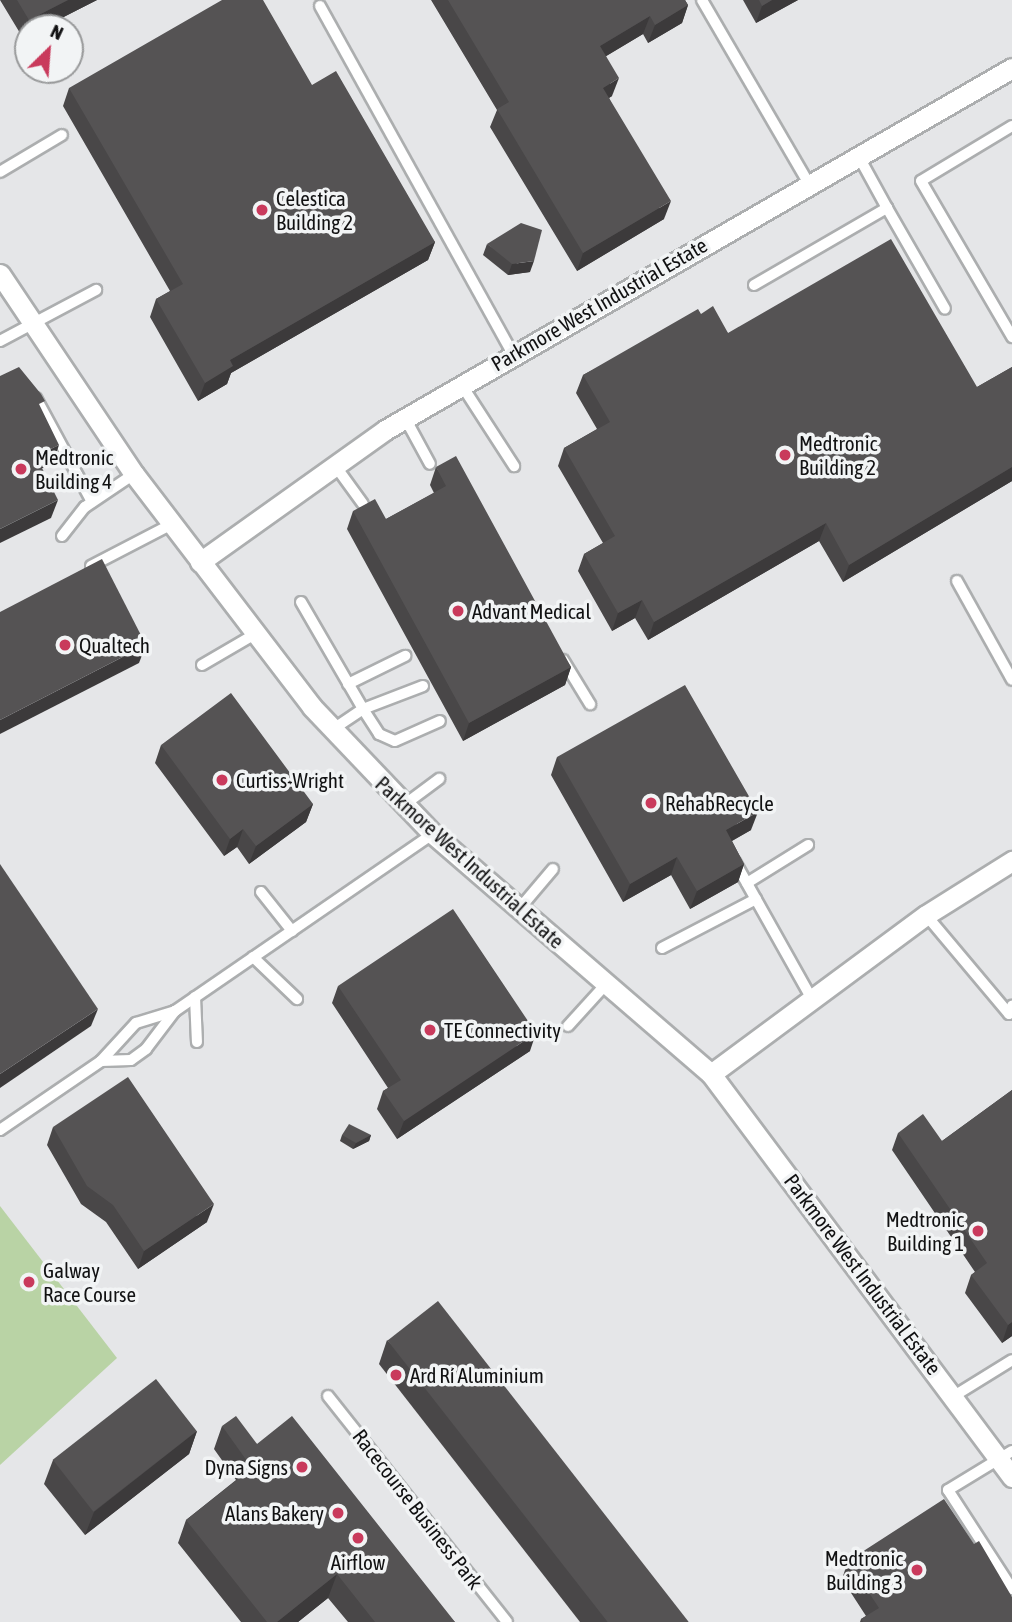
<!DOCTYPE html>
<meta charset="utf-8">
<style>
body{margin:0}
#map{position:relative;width:1012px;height:1622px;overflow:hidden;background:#e5e6e8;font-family:"Asap Condensed",sans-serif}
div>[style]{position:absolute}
.green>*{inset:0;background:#b9d3a5}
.roads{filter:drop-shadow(2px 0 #acaeaf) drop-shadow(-2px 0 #acaeaf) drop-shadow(0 2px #acaeaf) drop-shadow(0 -2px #acaeaf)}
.lane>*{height:10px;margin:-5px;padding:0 5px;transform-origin:5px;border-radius:5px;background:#fff}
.street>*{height:19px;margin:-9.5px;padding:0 9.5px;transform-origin:9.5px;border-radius:9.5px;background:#fff}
.wall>*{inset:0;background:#494748}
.shaded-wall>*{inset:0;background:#3c3a3b}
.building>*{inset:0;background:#555354;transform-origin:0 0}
.dots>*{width:19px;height:19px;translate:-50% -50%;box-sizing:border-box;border:4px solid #f2f4f5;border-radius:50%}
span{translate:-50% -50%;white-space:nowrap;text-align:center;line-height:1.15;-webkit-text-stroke:7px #f2f4f5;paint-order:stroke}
.poi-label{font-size:21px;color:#111112}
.left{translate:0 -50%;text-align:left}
.right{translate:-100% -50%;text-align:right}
.street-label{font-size:21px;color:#111112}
.north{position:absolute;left:14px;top:14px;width:70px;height:70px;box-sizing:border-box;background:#f2f4f5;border:2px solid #98999a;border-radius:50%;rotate:25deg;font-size:19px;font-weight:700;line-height:28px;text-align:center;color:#111112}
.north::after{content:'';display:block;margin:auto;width:24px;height:32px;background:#c93a5c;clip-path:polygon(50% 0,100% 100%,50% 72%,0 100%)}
</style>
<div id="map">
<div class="green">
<div style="clip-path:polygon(0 1206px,117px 1358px,0 1465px)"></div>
</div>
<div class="roads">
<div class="lane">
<div style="left:702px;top:0;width:213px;rotate:59.8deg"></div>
<div style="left:320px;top:6px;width:398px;rotate:61deg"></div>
<div style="left:1012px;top:126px;width:106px;rotate:148.9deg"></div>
<div style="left:921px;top:181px;width:181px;rotate:59.7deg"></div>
<div style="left:0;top:172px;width:72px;rotate:-30.8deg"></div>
<div style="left:887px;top:208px;width:116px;rotate:60.1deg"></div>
<div style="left:754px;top:285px;width:154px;rotate:-30.1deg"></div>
<div style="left:887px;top:208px;width:58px;rotate:-118.8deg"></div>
<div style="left:0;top:341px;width:109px;rotate:-28deg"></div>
<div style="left:461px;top:384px;width:98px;rotate:57.1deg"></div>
<div style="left:36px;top:398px;width:118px;rotate:61.7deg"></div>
<div style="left:405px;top:418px;width:52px;rotate:61.5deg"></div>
<div style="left:334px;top:464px;width:49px;rotate:54.1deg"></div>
<div style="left:62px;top:536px;width:37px;rotate:-52deg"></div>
<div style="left:85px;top:507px;width:59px;rotate:-34deg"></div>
<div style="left:91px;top:566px;width:89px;rotate:-27.4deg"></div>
<div style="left:957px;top:581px;width:113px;rotate:60.9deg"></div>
<div style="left:301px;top:602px;width:124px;rotate:59.9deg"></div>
<div style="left:363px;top:709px;width:37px;rotate:146deg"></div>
<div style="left:563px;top:660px;width:52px;rotate:58.5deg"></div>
<div style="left:202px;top:665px;width:61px;rotate:-30.3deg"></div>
<div style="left:348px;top:684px;width:64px;rotate:-26.2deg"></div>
<div style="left:423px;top:686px;width:64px;rotate:159deg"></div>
<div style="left:363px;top:709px;width:30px;rotate:57deg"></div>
<div style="left:379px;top:734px;width:17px;rotate:24deg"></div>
<div style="left:395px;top:741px;width:49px;rotate:-24deg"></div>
<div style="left:404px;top:805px;width:44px;rotate:-36.6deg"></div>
<div style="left:735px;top:862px;width:157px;rotate:60.7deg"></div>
<div style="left:747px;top:883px;width:72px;rotate:-31.9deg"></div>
<div style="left:261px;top:892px;width:50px;rotate:51.5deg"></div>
<div style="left:520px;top:908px;width:51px;rotate:-49.8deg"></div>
<div style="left:926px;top:915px;width:129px;rotate:50deg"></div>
<div style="left:1009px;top:1014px;width:9px;rotate:-69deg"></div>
<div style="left:662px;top:948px;width:106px;rotate:-27.5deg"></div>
<div style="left:253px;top:957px;width:61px;rotate:43.7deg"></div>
<div style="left:195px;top:997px;width:45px;rotate:87.5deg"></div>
<div style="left:568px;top:1026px;width:58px;rotate:-47.8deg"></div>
<div style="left:101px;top:1061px;width:30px;rotate:-2deg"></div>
<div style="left:131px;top:1060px;width:19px;rotate:-36deg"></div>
<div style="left:146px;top:1049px;width:48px;rotate:-52.7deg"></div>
<div style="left:175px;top:1011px;width:313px;rotate:-34.5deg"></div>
<div style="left:0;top:1130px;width:122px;rotate:-34.3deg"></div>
<div style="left:101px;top:1061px;width:52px;rotate:-47.4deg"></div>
<div style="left:136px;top:1023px;width:41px;rotate:-17.1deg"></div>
<div style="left:328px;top:1396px;width:288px;rotate:51.6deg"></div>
<div style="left:954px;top:1396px;width:68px;rotate:-31.8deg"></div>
<div style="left:1012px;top:1451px;width:75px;rotate:148.6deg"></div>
<div style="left:948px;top:1490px;width:118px;rotate:57.1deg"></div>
</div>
<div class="street">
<div style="left:0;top:274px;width:241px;rotate:56.2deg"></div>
<div style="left:134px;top:474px;width:293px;rotate:52.6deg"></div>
<div style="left:312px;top:707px;width:175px;rotate:46.4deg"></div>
<div style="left:433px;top:834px;width:367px;rotate:40.8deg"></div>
<div style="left:711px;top:1074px;width:503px;rotate:53.24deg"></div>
<div style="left:200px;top:562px;width:227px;rotate:-35.5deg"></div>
<div style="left:385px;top:430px;width:724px;rotate:-30deg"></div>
<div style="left:711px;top:1074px;width:267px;rotate:-36.5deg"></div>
<div style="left:926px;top:915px;width:102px;rotate:-32.1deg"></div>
</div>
</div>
<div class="wall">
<div style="clip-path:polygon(0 0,97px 0,42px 28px,28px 28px,28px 35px,23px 38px)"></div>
<div style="clip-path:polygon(431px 0,685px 0,688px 5px,682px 23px,648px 43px,643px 34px,606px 56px,612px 96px,609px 98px,664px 219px,577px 271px,490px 127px,497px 110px)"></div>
<div style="clip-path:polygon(743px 0,798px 0,756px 23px)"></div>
<div style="clip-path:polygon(312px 85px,435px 242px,428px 260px,231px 373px,227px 384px,198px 401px,150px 317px,156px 299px,170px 291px,63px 106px,69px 88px)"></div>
<div style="clip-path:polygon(487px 244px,530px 272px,508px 275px,483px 255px)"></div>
<div style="clip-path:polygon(701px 314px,728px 333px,977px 387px,1012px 367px,1012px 481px,843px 582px,819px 541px,648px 640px,635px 618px,612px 631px,578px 571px,584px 554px,603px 543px,558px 466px,564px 448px,597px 429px,576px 393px,583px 375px)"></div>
<div style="clip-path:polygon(436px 467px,571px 667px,565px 685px,463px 741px,347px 529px,353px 511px,386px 519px,434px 493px,430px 485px)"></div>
<div style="clip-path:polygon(161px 745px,313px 804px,306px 822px,249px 864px,237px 847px,224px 856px,155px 763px)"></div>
<div style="clip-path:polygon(557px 757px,751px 830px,732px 841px,744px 864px,738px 882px,690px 909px,671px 875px,623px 902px,551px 775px)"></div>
<div style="clip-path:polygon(338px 986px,530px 1051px,397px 1139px,377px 1109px,383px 1091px,388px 1088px,332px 1003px)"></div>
<div style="clip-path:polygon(1012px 1090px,1012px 1336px,1002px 1343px,965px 1293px,971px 1275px,975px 1272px,892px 1150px,898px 1133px,942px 1141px)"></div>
<div style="clip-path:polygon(53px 1127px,207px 1222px,138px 1269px,106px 1222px,81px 1204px,47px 1145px)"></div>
<div style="clip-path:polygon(342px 1135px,371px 1135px,369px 1141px,353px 1149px,340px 1141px)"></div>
<div style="clip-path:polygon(387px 1340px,688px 1622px,580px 1622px,379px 1364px)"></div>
<div style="clip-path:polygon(222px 1426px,257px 1444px,455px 1622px,348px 1622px,328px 1598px,298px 1622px,241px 1622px,178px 1543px,186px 1520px,236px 1480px,214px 1449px)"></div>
<div style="clip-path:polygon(197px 1431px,189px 1454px,85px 1535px,44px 1484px,53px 1460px)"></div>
<div style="clip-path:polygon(848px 1561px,1012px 1622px,860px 1622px,861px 1619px,866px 1616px,842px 1579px)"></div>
</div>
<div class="shaded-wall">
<div style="clip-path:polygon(68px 0,97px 0,42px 28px,28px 28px,28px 35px,23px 38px,29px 20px)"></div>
<div style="clip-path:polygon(772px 0,798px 0,756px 23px,762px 6px)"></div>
<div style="clip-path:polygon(688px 5px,682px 23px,648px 43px,655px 25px)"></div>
<div style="clip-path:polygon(650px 16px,643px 34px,593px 64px,600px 46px)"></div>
<div style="clip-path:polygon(619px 78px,612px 96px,596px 106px,603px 88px)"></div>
<div style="clip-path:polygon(671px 201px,664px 219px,577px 271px,583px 253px)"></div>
<div style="clip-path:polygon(435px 242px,428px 260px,231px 373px,227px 384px,198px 401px,205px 383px,230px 360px)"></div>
<div style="clip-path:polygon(534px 261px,530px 272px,508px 275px,512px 264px)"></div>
<div style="clip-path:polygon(59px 445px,53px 463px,30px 474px,36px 456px)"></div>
<div style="clip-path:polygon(1012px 467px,1012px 481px,843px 582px,849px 565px)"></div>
<div style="clip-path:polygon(58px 500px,51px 518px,0 543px,0 529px)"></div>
<div style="clip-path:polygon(826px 523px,819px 541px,648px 640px,654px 622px)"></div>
<div style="clip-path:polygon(642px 600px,635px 618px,612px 631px,618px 613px)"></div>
<div style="clip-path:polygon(146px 645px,139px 663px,0 734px,0 720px)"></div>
<div style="clip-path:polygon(571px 667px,565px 685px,463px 741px,469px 723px)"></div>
<div style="clip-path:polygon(313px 804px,306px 822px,249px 864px,256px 846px)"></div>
<div style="clip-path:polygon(758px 812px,751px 830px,719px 848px,726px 830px)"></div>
<div style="clip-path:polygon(243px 829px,237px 847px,224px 856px,230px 839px)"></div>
<div style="clip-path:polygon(677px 857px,671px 875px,623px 902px,630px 884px)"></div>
<div style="clip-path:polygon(744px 864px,738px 882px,690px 909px,697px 891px)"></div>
<div style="clip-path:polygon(98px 1009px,91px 1026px,0 1088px,0 1074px)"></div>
<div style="clip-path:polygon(536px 1033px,530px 1051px,397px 1139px,404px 1121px)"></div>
<div style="clip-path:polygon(371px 1135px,369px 1141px,353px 1149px,356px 1143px)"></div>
<div style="clip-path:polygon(214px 1204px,207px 1222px,138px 1269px,144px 1251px)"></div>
<div style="clip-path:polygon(1012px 1322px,1012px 1336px,1002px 1343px,1008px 1325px)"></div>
<div style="clip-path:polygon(197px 1431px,189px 1454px,85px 1535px,94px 1512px)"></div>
<div style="clip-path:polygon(337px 1574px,328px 1598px,298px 1622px,277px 1622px)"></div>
</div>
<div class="building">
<div style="clip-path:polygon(17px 0,68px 0,29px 20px)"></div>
<div style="clip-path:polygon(222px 0,263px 0,312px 85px,336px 71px,435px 242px,230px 360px,233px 366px,205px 383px,156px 299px,183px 284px,69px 88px)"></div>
<div style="clip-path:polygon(448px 0,685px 0,688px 5px,655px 25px,650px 16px,600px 46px,619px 78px,603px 88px,671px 201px,583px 253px,497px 109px,509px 102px)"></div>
<div style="clip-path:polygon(759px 0,772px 0,762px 6px)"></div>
<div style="clip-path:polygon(521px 223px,542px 230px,534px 261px,512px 264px,487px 244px)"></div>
<div style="clip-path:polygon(891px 239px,977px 387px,1012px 367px,1012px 467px,849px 565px,826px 523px,654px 622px,642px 600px,618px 613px,584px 554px,615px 536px,564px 448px,610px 422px,583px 375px,698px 309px,701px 314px,713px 306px,728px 333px)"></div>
<div style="clip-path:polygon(19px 367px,41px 394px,45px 401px,39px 404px,59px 445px,36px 456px,58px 500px,0 529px,0 376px)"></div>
<div style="clip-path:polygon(456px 456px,571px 667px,469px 723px,353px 511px,375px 499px,386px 519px,446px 486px,436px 467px)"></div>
<div style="clip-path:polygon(102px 559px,146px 645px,0 720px,0 612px)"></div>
<div style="clip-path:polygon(685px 685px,758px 812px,726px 830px,744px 864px,697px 891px,677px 857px,630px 884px,557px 757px)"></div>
<div style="clip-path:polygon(231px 693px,313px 804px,256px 846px,243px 829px,230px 839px,161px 745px)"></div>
<div style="clip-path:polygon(0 864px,98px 1009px,0 1074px)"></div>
<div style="clip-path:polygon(453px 909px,536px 1033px,404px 1121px,383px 1091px,401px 1080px,338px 986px)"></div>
<div style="clip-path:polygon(128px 1077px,214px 1204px,144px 1251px,113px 1205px,87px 1186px,53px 1127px)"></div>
<div style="clip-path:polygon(1012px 1090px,1012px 1322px,1008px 1325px,971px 1275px,987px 1263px,898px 1133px,923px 1114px,942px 1141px)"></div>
<div style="clip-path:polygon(349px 1124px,371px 1135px,356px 1143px,342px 1135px)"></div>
<div style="left:438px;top:1301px;width:407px;height:64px;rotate:52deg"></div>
<div style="left:156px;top:1379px;width:66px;height:131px;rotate:52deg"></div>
<div style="clip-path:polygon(236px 1416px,257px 1444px,292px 1416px,455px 1622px,375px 1622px,337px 1574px,277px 1622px,267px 1622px,186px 1520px,252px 1468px,222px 1426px)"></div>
<div style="clip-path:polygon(944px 1499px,974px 1544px,979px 1541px,1012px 1597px,1012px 1622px,863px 1622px,861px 1619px,879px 1608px,848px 1561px)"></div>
</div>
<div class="dots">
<div style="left:262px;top:210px;background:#c93a5c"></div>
<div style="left:785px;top:455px;background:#c93a5c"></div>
<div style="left:21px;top:469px;background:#c93a5c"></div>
<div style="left:458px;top:611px;background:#c93a5c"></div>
<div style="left:65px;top:645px;background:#c93a5c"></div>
<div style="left:222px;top:780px;background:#c93a5c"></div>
<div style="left:651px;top:803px;background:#c93a5c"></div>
<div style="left:430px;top:1030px;background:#c93a5c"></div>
<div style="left:978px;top:1231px;background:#c93a5c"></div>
<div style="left:29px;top:1282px;background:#c93a5c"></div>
<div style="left:396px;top:1375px;background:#c93a5c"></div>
<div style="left:302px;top:1467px;background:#c93a5c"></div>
<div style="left:338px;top:1513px;background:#c93a5c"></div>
<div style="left:358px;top:1538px;background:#c93a5c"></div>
<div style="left:917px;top:1570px;background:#c93a5c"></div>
</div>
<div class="poi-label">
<span class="left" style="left:276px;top:210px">Celestica<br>Building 2</span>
<span class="left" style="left:799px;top:455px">Medtronic<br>Building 2</span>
<span class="left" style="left:35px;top:469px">Medtronic<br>Building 4</span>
<span class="left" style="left:472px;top:611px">Advant Medical</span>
<span class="left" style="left:79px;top:645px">Qualtech</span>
<span class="left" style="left:236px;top:780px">Curtiss-Wright</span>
<span class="left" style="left:665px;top:803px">RehabRecycle</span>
<span class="left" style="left:444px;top:1030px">TE Connectivity</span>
<span class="right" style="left:964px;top:1231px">Medtronic<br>Building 1</span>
<span class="left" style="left:43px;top:1282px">Galway<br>Race Course</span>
<span class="left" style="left:410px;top:1375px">Ard Rí Aluminium</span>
<span class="right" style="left:288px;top:1467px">Dyna Signs</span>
<span class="right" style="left:324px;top:1513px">Alans Bakery</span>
<span class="right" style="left:903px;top:1570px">Medtronic<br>Building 3</span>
<span style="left:358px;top:1562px">Airflow</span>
</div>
<div class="street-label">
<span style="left:599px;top:304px;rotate:-30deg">Parkmore West Industrial Estate</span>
<span style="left:470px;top:862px;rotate:42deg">Parkmore West Industrial Estate</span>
<span style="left:863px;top:1274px;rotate:53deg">Parkmore West Industrial Estate</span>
<span style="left:418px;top:1509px;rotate:52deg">Racecourse Business Park</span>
</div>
<div class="north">N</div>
</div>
